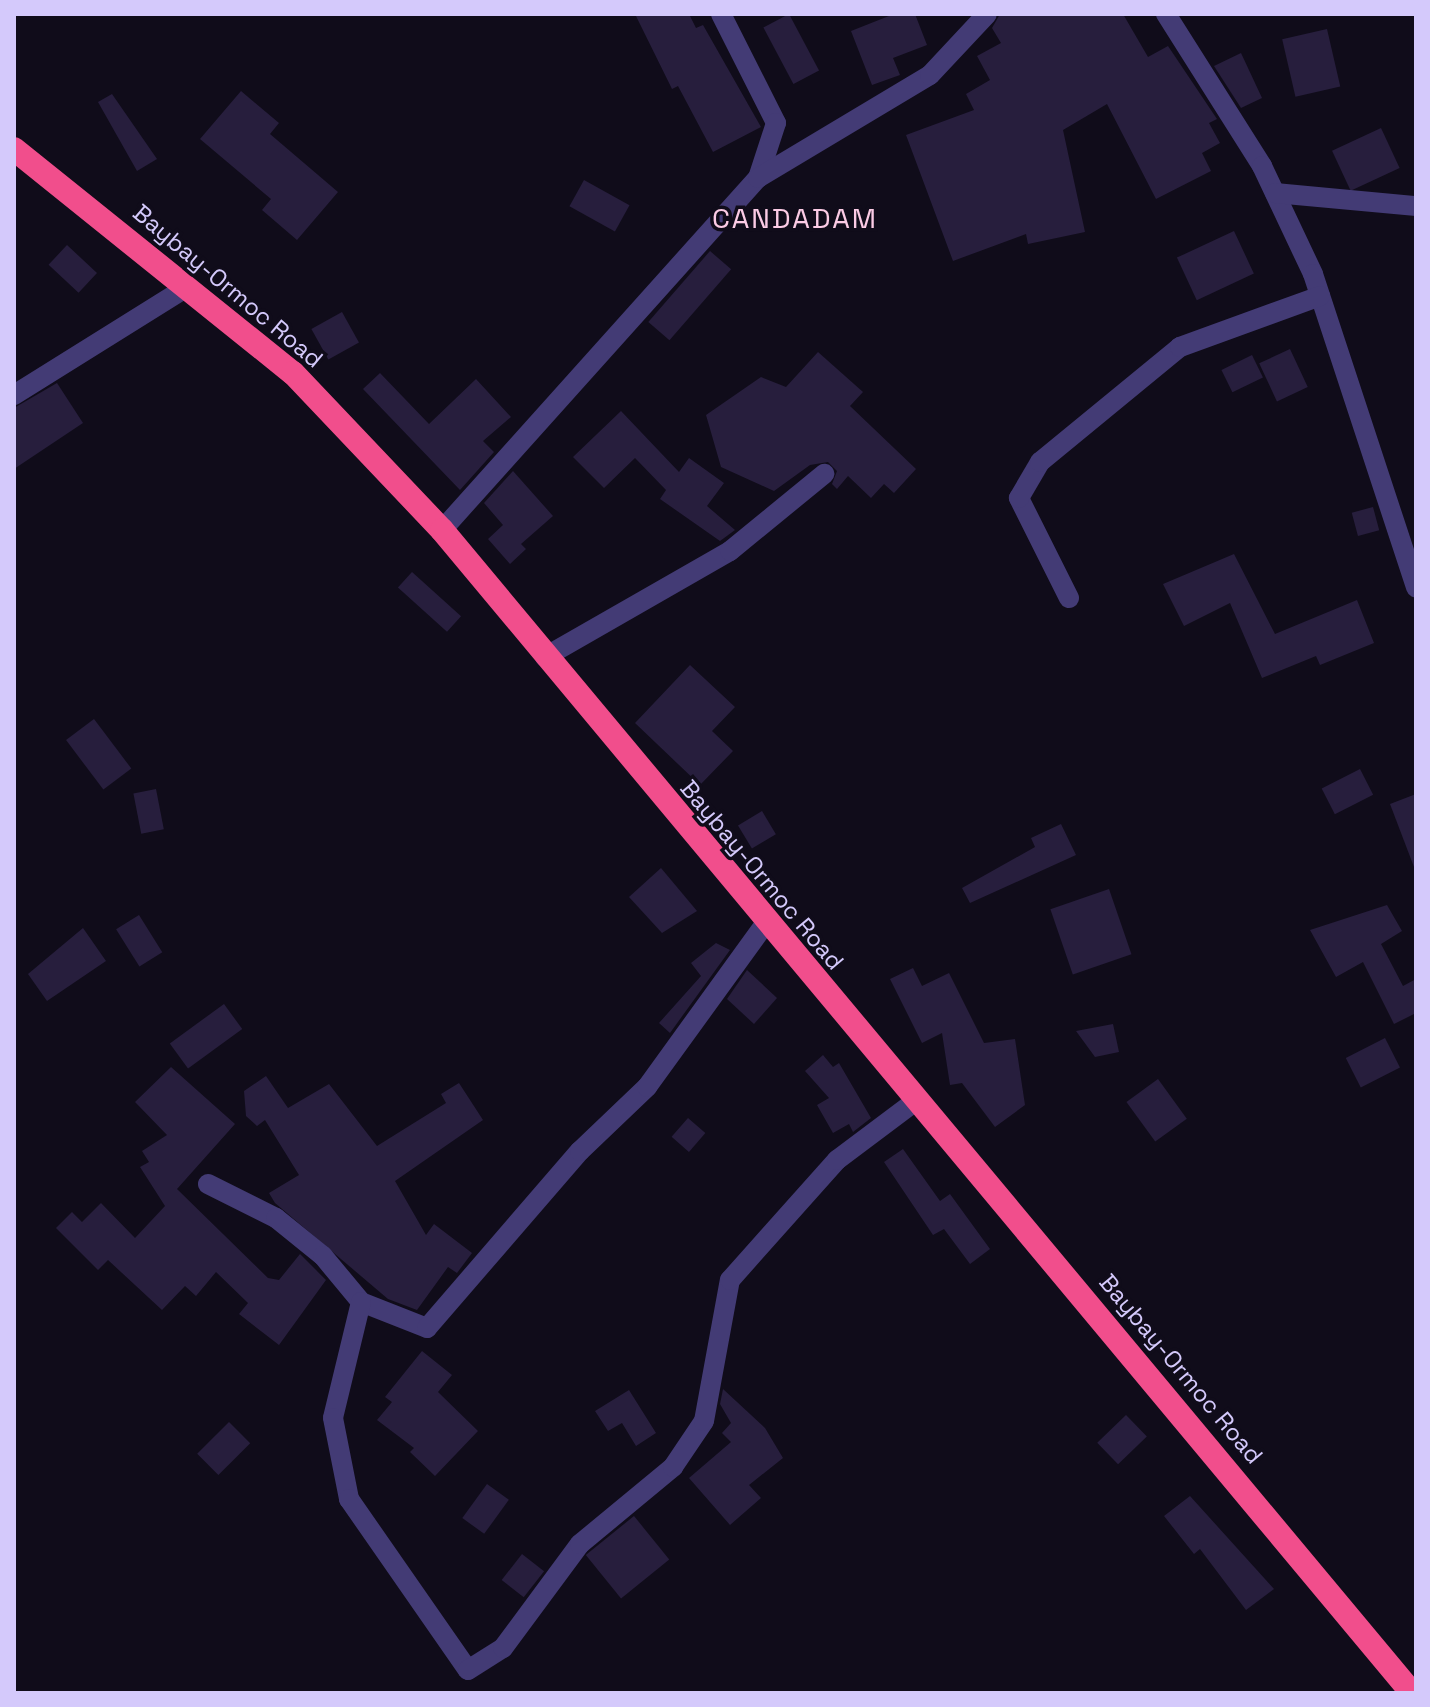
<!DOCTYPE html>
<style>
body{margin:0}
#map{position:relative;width:1430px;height:1707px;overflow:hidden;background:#100c1a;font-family:"Space Grotesk",sans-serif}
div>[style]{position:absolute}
.building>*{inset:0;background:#271e3d;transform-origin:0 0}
.minor>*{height:20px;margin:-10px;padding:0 10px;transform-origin:10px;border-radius:10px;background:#433b75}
.highway>*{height:24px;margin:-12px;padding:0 12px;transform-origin:12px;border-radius:12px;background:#f14e8c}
span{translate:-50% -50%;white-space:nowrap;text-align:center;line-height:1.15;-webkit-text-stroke:7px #100c1a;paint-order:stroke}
.street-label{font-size:24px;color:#d4c9fb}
.quarter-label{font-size:28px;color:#fbcbe5;letter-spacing:2px}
.frame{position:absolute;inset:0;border:16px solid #d4c9fb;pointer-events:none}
</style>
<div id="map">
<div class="building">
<div style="clip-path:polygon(635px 14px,689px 14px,696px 28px,703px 25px,761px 127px,713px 152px,678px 86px,672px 89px)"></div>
<div style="left:789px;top:14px;width:64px;height:29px;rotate:62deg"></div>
<div style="clip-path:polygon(894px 14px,915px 14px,927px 45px,893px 58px,900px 75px,872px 85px,851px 31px)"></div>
<div style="clip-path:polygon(1000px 14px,1123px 14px,1148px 57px,1168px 46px,1217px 119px,1209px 123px,1220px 143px,1202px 153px,1211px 171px,1156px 199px,1107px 104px,1063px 130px,1085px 232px,1028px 244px,1026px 234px,953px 261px,906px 135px,974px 110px,966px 94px,990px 80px,977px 56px,1001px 43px,992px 28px)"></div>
<div style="left:1327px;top:29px;width:59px;height:46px;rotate:77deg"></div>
<div style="clip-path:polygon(1241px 53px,1262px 98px,1241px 108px,1214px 66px)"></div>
<div style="clip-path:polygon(241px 91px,279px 123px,270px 134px,338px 192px,297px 240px,262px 210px,271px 199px,200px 139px)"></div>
<div style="clip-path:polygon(112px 94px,157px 159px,137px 171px,98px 102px)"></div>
<div style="left:1381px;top:128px;width:44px;height:54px;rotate:65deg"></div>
<div style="left:584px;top:180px;width:52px;height:30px;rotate:29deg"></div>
<div style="left:1234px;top:231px;width:47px;height:63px;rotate:65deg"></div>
<div style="left:67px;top:245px;width:41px;height:27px;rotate:43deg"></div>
<div style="left:710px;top:251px;width:28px;height:94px;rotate:41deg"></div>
<div style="left:342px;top:312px;width:35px;height:35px;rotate:61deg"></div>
<div style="left:1290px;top:349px;width:42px;height:34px;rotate:65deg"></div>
<div style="clip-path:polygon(818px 352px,863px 392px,850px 406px,916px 469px,894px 493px,884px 484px,871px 498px,848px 476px,837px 489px,832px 484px,837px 471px,828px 462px,810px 465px,774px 491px,721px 467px,706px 415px,761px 377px,786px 387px)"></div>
<div style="left:1252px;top:355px;width:25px;height:34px;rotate:64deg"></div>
<div style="clip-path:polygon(380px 373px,429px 424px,476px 379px,511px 417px,483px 441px,494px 452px,460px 490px,363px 389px)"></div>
<div style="clip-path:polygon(57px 383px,83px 423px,14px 469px,14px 408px)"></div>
<div style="clip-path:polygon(621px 411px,679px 472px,689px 458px,724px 483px,707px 506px,735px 530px,720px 541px,660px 499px,666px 490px,635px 458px,604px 488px,573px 457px)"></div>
<div style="clip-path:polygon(513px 471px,553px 516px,521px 544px,526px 549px,510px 564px,488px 539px,503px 525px,484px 503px)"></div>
<div style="left:1373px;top:507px;width:24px;height:22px;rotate:75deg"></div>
<div style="clip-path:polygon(1234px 554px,1275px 634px,1357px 600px,1374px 643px,1320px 665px,1316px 656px,1262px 678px,1230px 603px,1184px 626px,1163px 584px)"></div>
<div style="left:412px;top:572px;width:66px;height:21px;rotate:42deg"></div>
<div style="clip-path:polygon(690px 665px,735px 707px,712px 731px,733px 751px,700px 785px,635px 723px)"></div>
<div style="left:94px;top:719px;width:62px;height:35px;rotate:53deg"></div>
<div style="left:1360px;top:769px;width:29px;height:43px;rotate:63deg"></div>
<div style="left:156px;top:789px;width:41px;height:23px;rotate:79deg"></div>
<div style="clip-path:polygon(1416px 794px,1416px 866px,1414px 867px,1390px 804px)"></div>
<div style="left:762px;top:811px;width:27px;height:28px;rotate:59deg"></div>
<div style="clip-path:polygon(1061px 824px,1076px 855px,970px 903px,962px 888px,1035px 847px,1031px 838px)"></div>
<div style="clip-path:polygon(661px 868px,697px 911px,662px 933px,629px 897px)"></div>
<div style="left:1109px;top:889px;width:69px;height:62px;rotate:71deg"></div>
<div style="clip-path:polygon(1387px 905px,1402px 931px,1381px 944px,1403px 986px,1416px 979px,1416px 1013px,1394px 1024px,1363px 962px,1336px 977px,1310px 930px)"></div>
<div style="left:139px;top:915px;width:44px;height:27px;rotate:58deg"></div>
<div style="clip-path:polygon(83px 928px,106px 961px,47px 1001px,28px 974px)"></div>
<div style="clip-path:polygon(716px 943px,730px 950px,670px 1033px,659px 1023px,701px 976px,691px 963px)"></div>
<div style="clip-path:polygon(913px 968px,922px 986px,949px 973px,984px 1043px,1015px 1039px,1025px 1105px,995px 1127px,962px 1083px,950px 1085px,942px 1033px,922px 1043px,890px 979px)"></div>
<div style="clip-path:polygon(747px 970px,777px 998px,754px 1024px,727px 999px)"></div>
<div style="left:224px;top:1004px;width:31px;height:67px;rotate:54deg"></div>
<div style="clip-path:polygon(1113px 1024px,1119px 1052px,1095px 1057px,1076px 1031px)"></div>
<div style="left:1385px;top:1038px;width:33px;height:44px;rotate:63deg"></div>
<div style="clip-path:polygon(823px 1055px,833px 1067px,839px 1063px,871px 1118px,853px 1132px,849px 1124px,833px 1133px,817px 1105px,829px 1098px,805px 1071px)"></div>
<div style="clip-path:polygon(171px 1067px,235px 1124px,177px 1189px,268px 1278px,279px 1280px,300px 1254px,326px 1280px,279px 1345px,239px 1314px,248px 1303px,216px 1272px,196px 1296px,185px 1286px,162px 1310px,108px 1260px,98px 1270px,56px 1228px,72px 1212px,82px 1222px,101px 1203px,135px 1238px,165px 1206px,140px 1167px,149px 1162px,142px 1151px,167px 1135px,135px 1102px)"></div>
<div style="clip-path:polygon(266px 1076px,288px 1108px,329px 1084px,377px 1146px,446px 1103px,441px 1094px,459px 1083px,483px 1120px,395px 1181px,426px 1235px,434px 1224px,472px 1253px,457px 1273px,448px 1267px,417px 1310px,388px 1299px,275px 1203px,269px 1193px,299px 1175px,265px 1120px,257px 1126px,246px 1116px,244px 1091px)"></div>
<div style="left:1158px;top:1079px;width:49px;height:39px;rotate:54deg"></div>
<div style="left:688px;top:1118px;width:23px;height:25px;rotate:41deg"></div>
<div style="clip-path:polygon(903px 1149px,940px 1201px,950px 1194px,990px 1249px,970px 1264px,944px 1229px,933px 1235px,884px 1162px)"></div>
<div style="clip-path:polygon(422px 1351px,452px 1375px,438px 1392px,478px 1431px,435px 1476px,410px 1452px,414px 1448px,377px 1420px,392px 1402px,385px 1397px)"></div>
<div style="clip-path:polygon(723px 1389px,765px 1428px,783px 1458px,749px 1485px,761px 1498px,730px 1525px,689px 1478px,731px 1442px,722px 1433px,731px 1423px,720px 1404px)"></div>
<div style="clip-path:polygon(629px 1390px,656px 1433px,636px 1446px,622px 1423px,608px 1431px,595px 1411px)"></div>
<div style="left:1126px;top:1415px;width:30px;height:40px;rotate:46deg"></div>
<div style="left:229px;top:1422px;width:30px;height:45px;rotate:45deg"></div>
<div style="left:487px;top:1484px;width:27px;height:42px;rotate:36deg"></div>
<div style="clip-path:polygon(1190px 1496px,1274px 1589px,1246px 1610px,1200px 1549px,1194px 1554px,1164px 1516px)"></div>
<div style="left:634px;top:1516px;width:56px;height:62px;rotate:51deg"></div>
<div style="left:522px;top:1554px;width:28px;height:33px;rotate:38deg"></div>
</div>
<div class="minor">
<div style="left:721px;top:14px;width:122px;rotate:63.2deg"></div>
<div style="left:776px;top:123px;width:58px;rotate:108.1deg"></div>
<div style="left:1166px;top:14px;width:180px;rotate:57.7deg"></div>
<div style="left:1262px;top:166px;width:119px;rotate:64.7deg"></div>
<div style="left:1313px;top:274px;width:330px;rotate:71.8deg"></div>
<div style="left:1275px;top:193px;width:142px;rotate:5.3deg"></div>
<div style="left:14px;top:395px;width:204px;rotate:-32deg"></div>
<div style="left:442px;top:530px;width:473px;rotate:-48.1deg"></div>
<div style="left:758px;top:178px;width:200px;rotate:-30.9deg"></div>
<div style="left:930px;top:75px;width:83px;rotate:-46.9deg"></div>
<div style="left:1069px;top:598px;width:112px;rotate:-116.6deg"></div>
<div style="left:1019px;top:498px;width:42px;rotate:-59.7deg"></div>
<div style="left:1040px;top:462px;width:181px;rotate:-39.4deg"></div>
<div style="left:1180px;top:347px;width:149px;rotate:-20deg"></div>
<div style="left:545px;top:657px;width:213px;rotate:-29.8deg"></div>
<div style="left:730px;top:551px;width:122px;rotate:-39.3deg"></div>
<div style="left:208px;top:1184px;width:76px;rotate:26.6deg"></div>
<div style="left:276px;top:1218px;width:60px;rotate:39deg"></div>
<div style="left:323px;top:1256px;width:60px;rotate:50.4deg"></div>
<div style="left:361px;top:1302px;width:71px;rotate:21.5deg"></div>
<div style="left:427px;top:1328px;width:234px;rotate:-49.2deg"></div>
<div style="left:580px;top:1151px;width:93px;rotate:-43.7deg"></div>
<div style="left:647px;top:1087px;width:201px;rotate:-54.1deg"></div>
<div style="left:361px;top:1302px;width:119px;rotate:103.6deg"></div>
<div style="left:333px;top:1418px;width:83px;rotate:78.8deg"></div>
<div style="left:349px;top:1499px;width:208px;rotate:55.2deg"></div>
<div style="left:468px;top:1670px;width:41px;rotate:-32.2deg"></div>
<div style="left:503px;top:1648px;width:129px;rotate:-53.5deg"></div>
<div style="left:580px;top:1544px;width:121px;rotate:-39.6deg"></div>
<div style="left:673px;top:1467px;width:55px;rotate:-56deg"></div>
<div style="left:704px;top:1421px;width:143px;rotate:-79.6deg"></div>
<div style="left:730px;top:1280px;width:161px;rotate:-48.3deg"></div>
<div style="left:837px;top:1160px;width:100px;rotate:-36.9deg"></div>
</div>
<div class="highway">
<div style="left:14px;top:149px;width:358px;rotate:38.8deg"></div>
<div style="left:293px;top:373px;width:216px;rotate:46.5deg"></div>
<div style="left:442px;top:530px;width:1514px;rotate:50.17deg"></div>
</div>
<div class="street-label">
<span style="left:228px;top:286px;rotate:40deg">Baybay-Ormoc Road</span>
<span style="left:762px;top:875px;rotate:50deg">Baybay-Ormoc Road</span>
<span style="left:1181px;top:1369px;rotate:50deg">Baybay-Ormoc Road</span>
</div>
<div class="quarter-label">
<span style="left:795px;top:218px">CANDADAM</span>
</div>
<div class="frame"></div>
</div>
